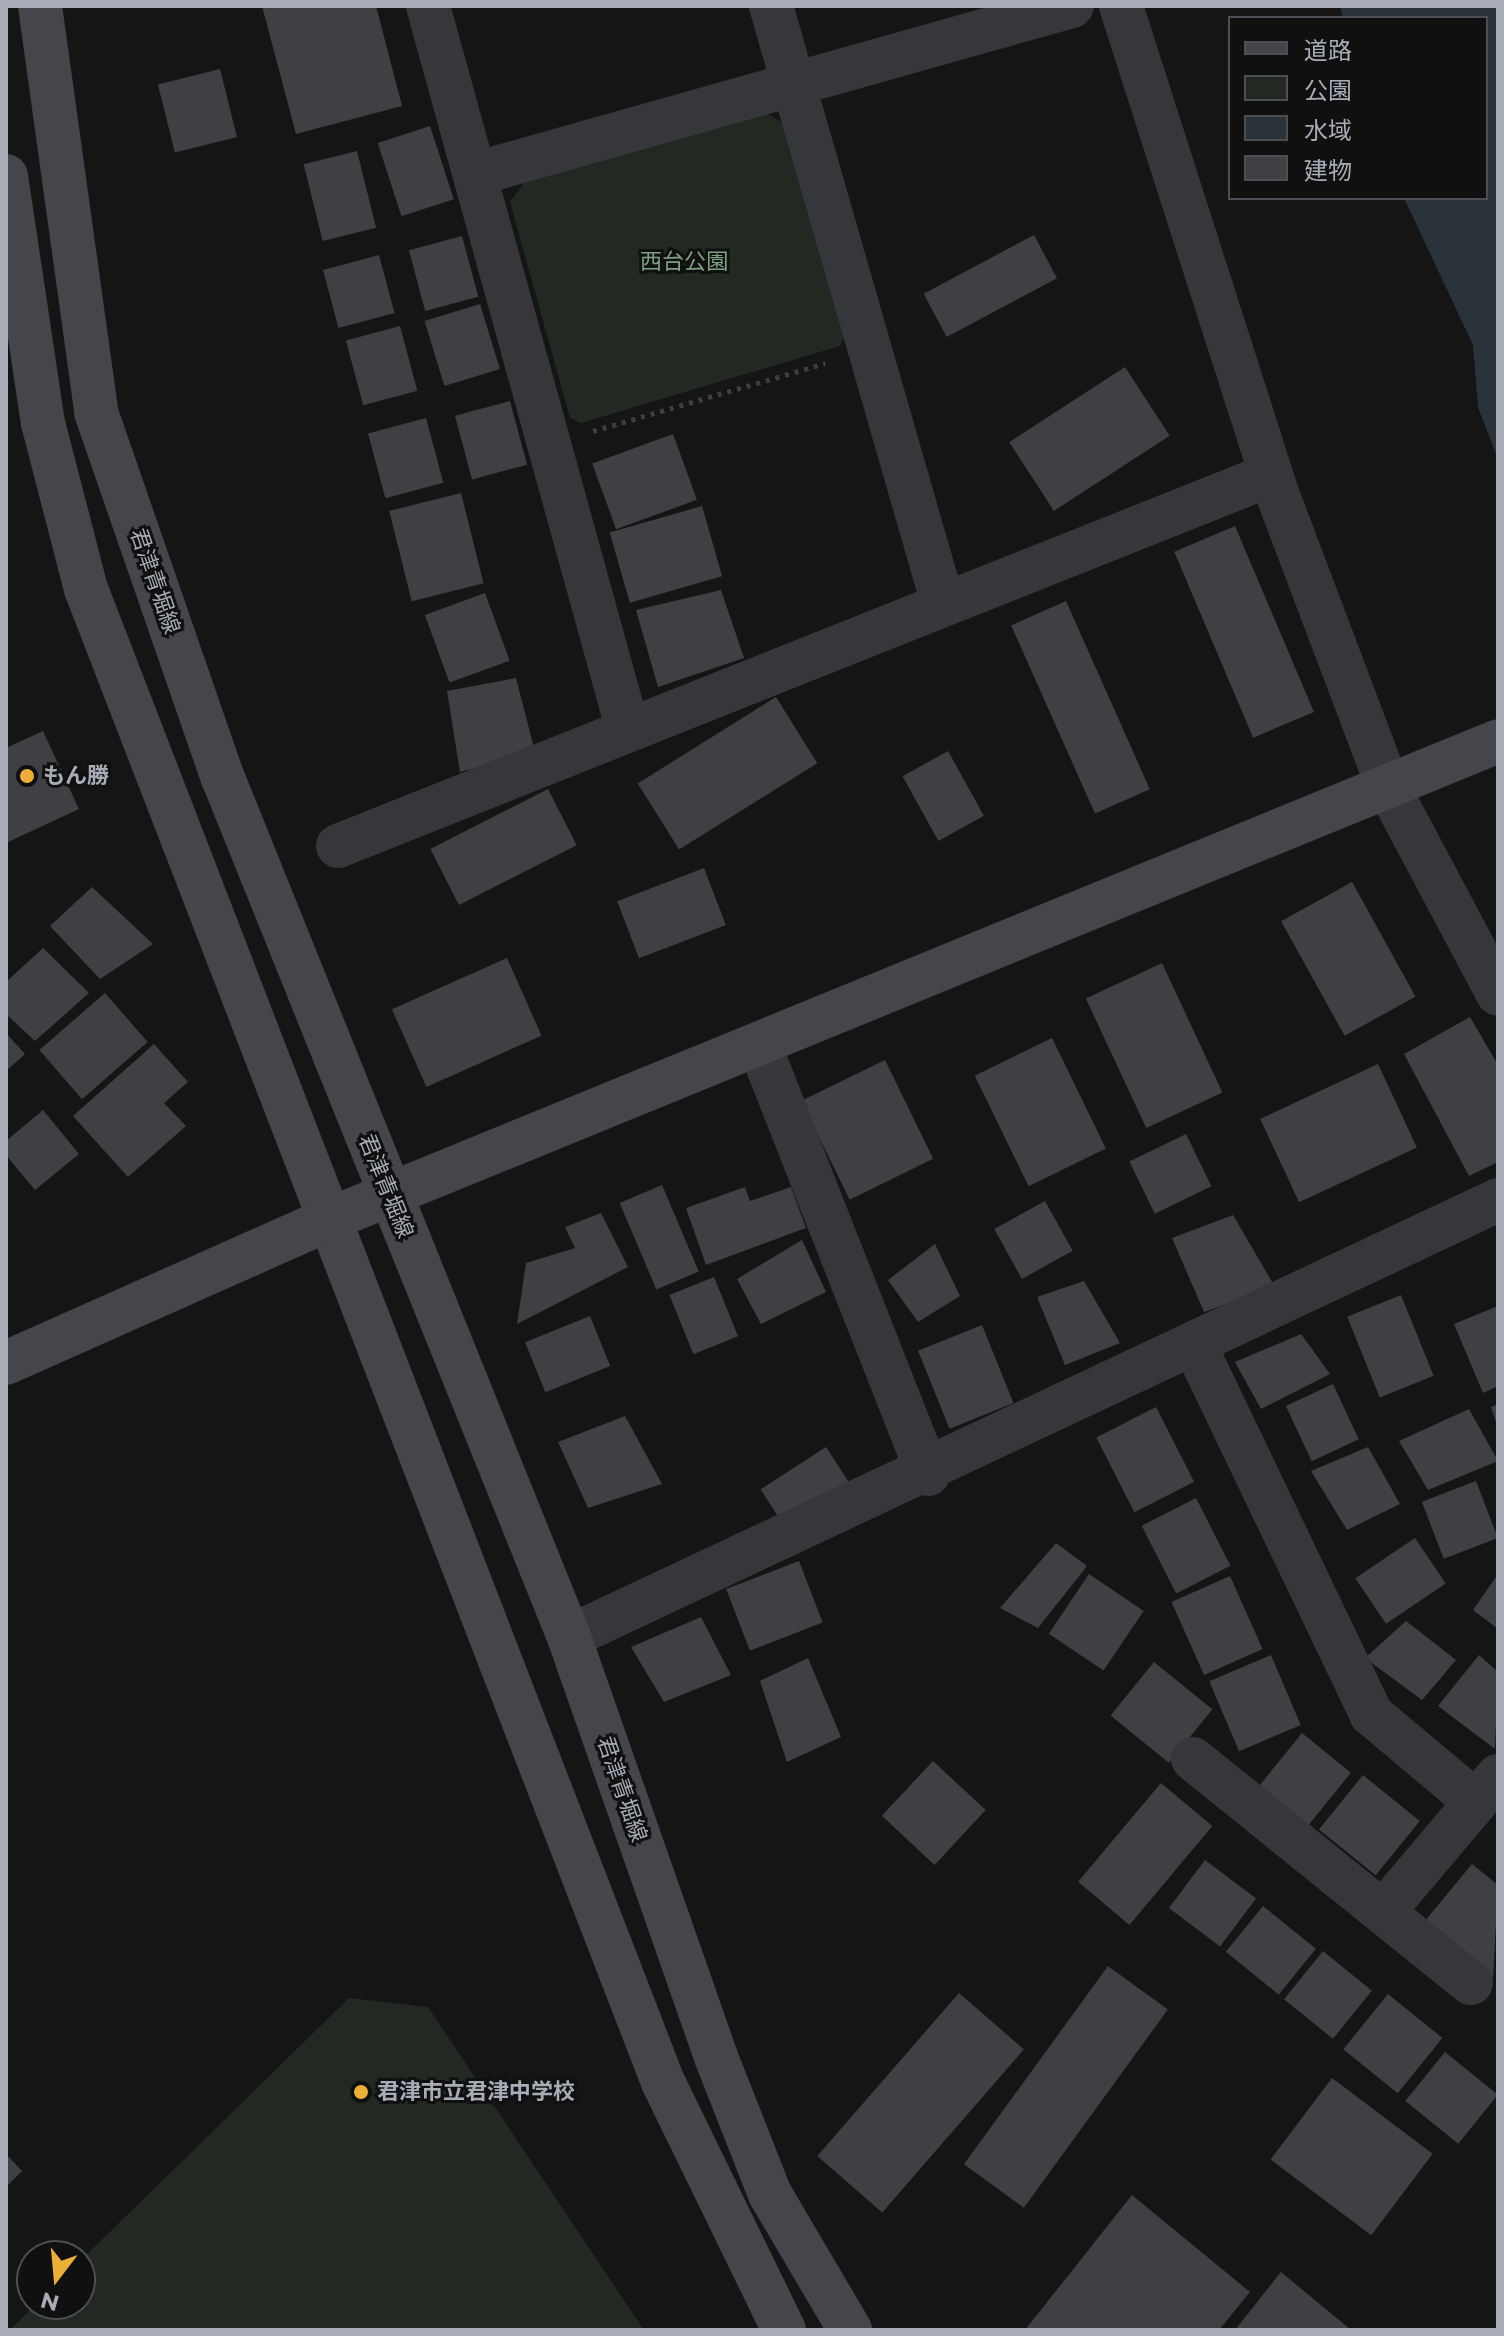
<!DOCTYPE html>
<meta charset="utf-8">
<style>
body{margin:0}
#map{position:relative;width:1504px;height:2336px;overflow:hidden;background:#151516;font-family:Montserrat,"Noto Sans JP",sans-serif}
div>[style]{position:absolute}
.green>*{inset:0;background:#212922}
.water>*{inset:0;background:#2b333a}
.building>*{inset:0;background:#3f4043;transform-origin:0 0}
.path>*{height:5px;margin-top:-2.5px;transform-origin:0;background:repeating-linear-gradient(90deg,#3c3e42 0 4px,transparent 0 10px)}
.street>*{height:44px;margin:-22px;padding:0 22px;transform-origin:22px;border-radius:22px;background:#36373b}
.secondary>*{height:44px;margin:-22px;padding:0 22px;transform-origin:22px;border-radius:22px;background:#44464b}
.dots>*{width:22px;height:22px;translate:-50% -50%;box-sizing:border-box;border:4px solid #101011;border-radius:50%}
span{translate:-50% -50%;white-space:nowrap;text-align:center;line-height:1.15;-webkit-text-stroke:6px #101011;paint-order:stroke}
.park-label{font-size:22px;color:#7ea180}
.street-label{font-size:22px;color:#a7acb6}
.poi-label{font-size:22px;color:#a7acb6;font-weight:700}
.left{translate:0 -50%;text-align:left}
.frame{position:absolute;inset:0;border:8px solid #a7acb6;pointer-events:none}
.legend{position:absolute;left:1228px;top:16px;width:260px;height:184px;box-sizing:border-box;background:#101011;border:2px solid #4c4e53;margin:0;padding:10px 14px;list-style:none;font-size:24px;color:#a7acb6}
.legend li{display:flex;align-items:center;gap:16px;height:40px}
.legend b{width:40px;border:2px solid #4c4e53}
.north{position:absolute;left:16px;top:2240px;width:80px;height:80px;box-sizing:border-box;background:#101011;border:2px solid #4c4e53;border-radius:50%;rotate:196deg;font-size:22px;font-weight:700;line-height:32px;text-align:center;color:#a7acb6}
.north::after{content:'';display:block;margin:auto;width:28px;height:36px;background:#ecaf37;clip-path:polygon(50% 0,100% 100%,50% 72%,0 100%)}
</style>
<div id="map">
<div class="green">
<div style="clip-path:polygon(759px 109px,787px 125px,845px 335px,840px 346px,581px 423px,570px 418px,510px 202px,527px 179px)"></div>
<div style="clip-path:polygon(349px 1998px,428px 2007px,644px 2330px,10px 2330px,36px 2304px,80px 2304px,80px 2261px)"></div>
</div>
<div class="water">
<div style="clip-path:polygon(1340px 6px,1498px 6px,1498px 459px,1478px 407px,1473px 345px,1404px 198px,1486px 198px,1486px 18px,1343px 18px)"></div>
</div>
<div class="building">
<div style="clip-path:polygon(262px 6px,376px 6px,402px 106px,296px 134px)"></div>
<div style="left:220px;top:69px;width:70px;height:64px;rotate:76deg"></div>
<div style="left:430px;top:126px;width:77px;height:55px;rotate:72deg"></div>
<div style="left:357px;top:151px;width:79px;height:55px;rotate:76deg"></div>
<div style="left:1034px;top:235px;width:49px;height:125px;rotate:62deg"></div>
<div style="left:462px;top:236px;width:63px;height:55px;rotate:75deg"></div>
<div style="left:379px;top:255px;width:60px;height:58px;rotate:75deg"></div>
<div style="left:480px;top:304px;width:68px;height:58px;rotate:73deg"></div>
<div style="left:400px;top:326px;width:67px;height:56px;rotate:75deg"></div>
<div style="left:1125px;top:367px;width:82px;height:138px;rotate:57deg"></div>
<div style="left:510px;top:401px;width:66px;height:57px;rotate:75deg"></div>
<div style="left:426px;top:418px;width:67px;height:60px;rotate:75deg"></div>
<div style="left:673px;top:434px;width:70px;height:86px;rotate:70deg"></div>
<div style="left:461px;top:493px;width:93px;height:74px;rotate:76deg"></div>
<div style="left:702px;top:506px;width:73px;height:96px;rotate:74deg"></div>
<div style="left:1235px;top:526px;width:202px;height:66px;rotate:67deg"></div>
<div style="clip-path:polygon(721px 590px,744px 658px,658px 687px,636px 610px)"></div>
<div style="left:485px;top:593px;width:72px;height:64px;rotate:70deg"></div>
<div style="left:1066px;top:601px;width:206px;height:60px;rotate:66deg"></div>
<div style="clip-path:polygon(516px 678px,535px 752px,460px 772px,447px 691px)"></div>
<div style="left:776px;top:697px;width:78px;height:163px;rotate:58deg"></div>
<div style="clip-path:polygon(43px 731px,79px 809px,6px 843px,6px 748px)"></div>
<div style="left:948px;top:751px;width:74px;height:52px;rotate:61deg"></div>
<div style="left:548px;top:789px;width:63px;height:132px;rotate:63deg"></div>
<div style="left:704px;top:868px;width:61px;height:93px;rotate:69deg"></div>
<div style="left:1352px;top:882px;width:131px;height:81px;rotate:61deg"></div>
<div style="clip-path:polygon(92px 887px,153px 944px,100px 979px,50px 926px)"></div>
<div style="clip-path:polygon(43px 948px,89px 993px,35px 1041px,6px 1014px,6px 982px)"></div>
<div style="left:507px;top:958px;width:85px;height:126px;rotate:66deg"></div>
<div style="left:1162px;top:963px;width:143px;height:84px;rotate:65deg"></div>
<div style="left:105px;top:993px;width:65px;height:87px;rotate:49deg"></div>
<div style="clip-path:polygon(1470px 1017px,1498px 1065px,1498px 1162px,1469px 1176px,1404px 1054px)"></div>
<div style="clip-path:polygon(6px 1033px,25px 1054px,6px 1071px)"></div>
<div style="left:1052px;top:1038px;width:123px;height:86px;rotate:64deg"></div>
<div style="clip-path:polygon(154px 1044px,188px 1082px,164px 1103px,186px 1126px,128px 1177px,73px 1116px)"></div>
<div style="left:885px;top:1060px;width:110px;height:93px;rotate:64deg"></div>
<div style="left:1378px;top:1064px;width:92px;height:130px;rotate:65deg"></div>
<div style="clip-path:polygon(43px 1110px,79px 1154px,35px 1190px,6px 1155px,6px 1141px)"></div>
<div style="left:1186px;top:1134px;width:58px;height:63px;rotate:64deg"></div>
<div style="left:662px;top:1185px;width:94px;height:46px;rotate:67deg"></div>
<div style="clip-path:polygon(745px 1187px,750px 1201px,791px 1187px,806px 1228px,706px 1265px,686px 1208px)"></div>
<div style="left:1045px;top:1201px;width:57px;height:58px;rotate:61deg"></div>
<div style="clip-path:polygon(601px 1213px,628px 1267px,517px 1324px,526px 1263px,575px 1248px,565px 1227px)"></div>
<div style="clip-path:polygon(1233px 1215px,1275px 1287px,1204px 1312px,1172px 1238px)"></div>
<div style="clip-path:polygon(802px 1240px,826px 1292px,761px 1324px,737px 1279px)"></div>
<div style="clip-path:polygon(935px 1244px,960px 1296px,918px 1322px,888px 1280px)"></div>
<div style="left:714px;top:1277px;width:64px;height:48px;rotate:68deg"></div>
<div style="clip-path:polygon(1084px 1281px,1120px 1343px,1065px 1365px,1037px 1297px)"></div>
<div style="left:1401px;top:1295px;width:87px;height:58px;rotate:68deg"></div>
<div style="clip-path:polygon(1498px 1306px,1498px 1386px,1483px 1393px,1454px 1324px)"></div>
<div style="left:590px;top:1316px;width:54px;height:70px;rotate:68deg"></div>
<div style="left:982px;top:1325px;width:84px;height:69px;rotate:68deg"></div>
<div style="clip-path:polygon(1301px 1334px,1330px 1374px,1261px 1409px,1235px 1362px)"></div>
<div style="left:1333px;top:1384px;width:61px;height:52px;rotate:65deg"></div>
<div style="clip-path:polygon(1498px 1404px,1498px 1425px,1497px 1425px,1491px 1407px)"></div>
<div style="left:1156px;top:1407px;width:84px;height:67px;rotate:63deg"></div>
<div style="clip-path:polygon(1469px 1409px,1498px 1461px,1428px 1490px,1399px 1441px)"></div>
<div style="clip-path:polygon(625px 1416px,662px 1484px,588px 1508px,558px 1442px)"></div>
<div style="left:826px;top:1447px;width:50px;height:78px;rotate:57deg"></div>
<div style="clip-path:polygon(1368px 1447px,1400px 1504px,1347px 1530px,1311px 1471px)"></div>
<div style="left:1476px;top:1481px;width:61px;height:58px;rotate:69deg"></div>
<div style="left:1196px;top:1498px;width:76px;height:61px;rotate:63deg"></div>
<div style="left:1415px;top:1538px;width:55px;height:72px;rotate:56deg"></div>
<div style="clip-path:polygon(1056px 1543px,1087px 1566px,1038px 1628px,1000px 1608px)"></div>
<div style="left:799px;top:1561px;width:66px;height:78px;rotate:69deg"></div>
<div style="left:1089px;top:1574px;width:66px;height:72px;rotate:34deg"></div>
<div style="clip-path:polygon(1498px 1574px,1498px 1629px,1473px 1610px)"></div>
<div style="left:1230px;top:1576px;width:80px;height:64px;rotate:66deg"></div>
<div style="clip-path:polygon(701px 1617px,731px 1675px,664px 1702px,631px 1647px)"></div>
<div style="clip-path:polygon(1406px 1621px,1456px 1660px,1422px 1700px,1365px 1658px)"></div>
<div style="left:1271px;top:1655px;width:76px;height:67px;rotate:67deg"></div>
<div style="clip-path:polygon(1479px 1655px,1498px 1672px,1495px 1749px,1438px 1706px)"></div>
<div style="clip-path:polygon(808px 1658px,841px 1737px,787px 1762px,760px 1681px)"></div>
<div style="left:1154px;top:1662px;width:75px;height:69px;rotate:39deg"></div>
<div style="left:1302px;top:1733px;width:63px;height:70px;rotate:39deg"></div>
<div style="left:933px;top:1761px;width:72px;height:75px;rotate:43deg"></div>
<div style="left:1363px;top:1775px;width:73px;height:70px;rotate:39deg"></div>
<div style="left:1161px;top:1783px;width:67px;height:129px;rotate:40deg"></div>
<div style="left:1205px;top:1860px;width:64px;height:60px;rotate:37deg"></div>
<div style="clip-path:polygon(1472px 1864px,1498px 1885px,1493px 1979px,1424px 1922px)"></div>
<div style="left:1263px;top:1906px;width:68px;height:59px;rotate:39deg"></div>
<div style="left:1323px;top:1951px;width:63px;height:62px;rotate:39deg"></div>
<div style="left:1108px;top:1966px;width:74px;height:245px;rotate:36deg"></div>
<div style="left:959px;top:1993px;width:86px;height:216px;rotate:41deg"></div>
<div style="left:1388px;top:1994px;width:70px;height:71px;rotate:39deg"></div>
<div style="left:1445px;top:2052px;width:68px;height:63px;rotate:39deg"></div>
<div style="left:1332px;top:2078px;width:126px;height:102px;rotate:37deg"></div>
<div style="clip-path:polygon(6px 2154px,22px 2171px,6px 2187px)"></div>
<div style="clip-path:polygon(1132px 2195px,1250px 2292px,1219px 2330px,1025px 2330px)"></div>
<div style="clip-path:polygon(1281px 2272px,1351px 2330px,1235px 2330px)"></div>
</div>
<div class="path">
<div style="left:593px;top:431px;width:242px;rotate:-16.3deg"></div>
</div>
<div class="street">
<div style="left:428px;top:6px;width:751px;rotate:74.56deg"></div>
<div style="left:771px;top:6px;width:622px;rotate:73.95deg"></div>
<div style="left:1121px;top:6px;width:511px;rotate:72.24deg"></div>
<div style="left:1277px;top:493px;width:314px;rotate:69.3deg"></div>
<div style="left:1388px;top:787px;width:234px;rotate:62deg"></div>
<div style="left:475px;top:174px;width:620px;rotate:-15.72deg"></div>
<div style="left:338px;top:846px;width:1003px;rotate:-21.71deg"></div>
<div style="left:760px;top:1047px;width:459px;rotate:68.5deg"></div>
<div style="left:1196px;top:1348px;width:406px;rotate:64.4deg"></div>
<div style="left:1371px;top:1714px;width:137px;rotate:40deg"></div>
<div style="left:569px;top:1637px;width:1027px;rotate:-25.19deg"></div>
<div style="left:1193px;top:1759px;width:357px;rotate:38.9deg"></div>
<div style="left:1383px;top:1912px;width:178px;rotate:-49.8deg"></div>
</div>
<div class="secondary">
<div style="left:40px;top:6px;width:410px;rotate:82.1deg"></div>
<div style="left:96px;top:412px;width:387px;rotate:70.9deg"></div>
<div style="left:223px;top:778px;width:926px;rotate:68.06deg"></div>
<div style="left:569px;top:1637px;width:445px;rotate:70.7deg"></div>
<div style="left:716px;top:2057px;width:147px;rotate:68.5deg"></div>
<div style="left:770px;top:2194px;width:158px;rotate:59.5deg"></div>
<div style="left:6px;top:176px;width:250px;rotate:81.5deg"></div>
<div style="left:43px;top:423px;width:171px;rotate:75.5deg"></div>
<div style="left:86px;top:589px;width:1601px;rotate:68.87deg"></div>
<div style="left:663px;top:2082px;width:276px;rotate:64deg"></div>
<div style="left:6px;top:1363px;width:349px;rotate:-24deg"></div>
<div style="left:325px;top:1221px;width:1267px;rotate:-22.25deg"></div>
</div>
<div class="dots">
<div style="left:27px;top:776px;background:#ecaf37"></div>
<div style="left:361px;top:2092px;background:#ecaf37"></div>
</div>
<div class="park-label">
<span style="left:684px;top:262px">西台公園</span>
</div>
<div class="street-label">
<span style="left:155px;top:581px;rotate:71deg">君津青堀線</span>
<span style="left:386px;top:1186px;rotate:68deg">君津青堀線</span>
<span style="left:622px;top:1789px;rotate:71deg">君津青堀線</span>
</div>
<div class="poi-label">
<span class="left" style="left:43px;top:776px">もん勝</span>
<span class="left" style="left:377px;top:2092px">君津市立君津中学校</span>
</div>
<div class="frame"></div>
<ul class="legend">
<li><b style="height:10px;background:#44464b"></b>道路</li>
<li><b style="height:22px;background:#212922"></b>公園</li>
<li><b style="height:22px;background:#2b333a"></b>水域</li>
<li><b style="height:22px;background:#3f4043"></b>建物</li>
</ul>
<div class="north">N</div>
</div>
